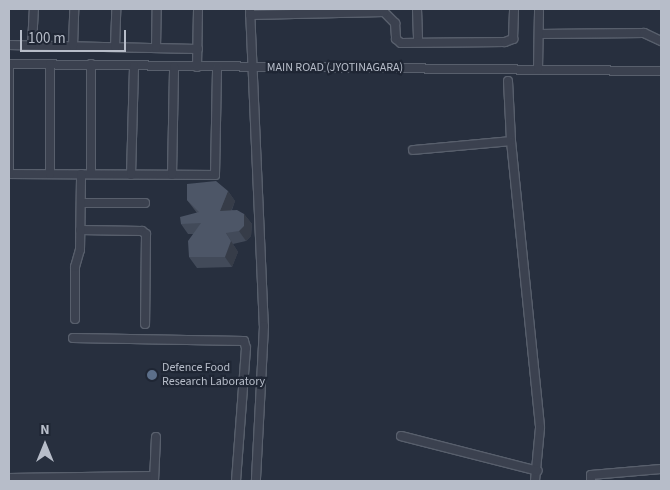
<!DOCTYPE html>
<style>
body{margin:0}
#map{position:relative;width:670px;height:490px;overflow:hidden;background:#272f3e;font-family:"Source Sans 3",sans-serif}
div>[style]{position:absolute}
.roads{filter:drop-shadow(1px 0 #585f6c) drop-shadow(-1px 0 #585f6c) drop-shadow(0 1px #585f6c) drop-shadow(0 -1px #585f6c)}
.minor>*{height:8px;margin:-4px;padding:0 4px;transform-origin:4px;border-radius:4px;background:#3b414f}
.wall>*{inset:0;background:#424a59}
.shaded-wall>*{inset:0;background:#363c48}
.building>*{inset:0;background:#4d5667}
.dots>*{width:14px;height:14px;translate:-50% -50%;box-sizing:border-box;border:2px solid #1f2634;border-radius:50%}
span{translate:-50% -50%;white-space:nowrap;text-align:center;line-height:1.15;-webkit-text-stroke:4.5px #1f2634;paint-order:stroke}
.street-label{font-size:12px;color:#b7bdc9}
.poi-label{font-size:12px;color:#b7bdc9}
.left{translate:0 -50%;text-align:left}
.frame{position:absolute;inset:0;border:10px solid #b7bdc9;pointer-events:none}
.north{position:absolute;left:20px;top:420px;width:50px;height:50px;-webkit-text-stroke:4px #1f2634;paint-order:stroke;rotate:0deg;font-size:14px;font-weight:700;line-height:20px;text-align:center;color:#b7bdc9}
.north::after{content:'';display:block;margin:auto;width:18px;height:22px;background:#b7bdc9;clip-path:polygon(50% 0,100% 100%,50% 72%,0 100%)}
.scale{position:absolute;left:20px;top:30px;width:106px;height:22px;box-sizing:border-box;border:2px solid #b7bdc9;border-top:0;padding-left:6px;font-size:15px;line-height:18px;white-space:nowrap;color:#b7bdc9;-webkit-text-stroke:4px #1f2634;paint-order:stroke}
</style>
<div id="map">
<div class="roads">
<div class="minor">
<div style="left:250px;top:9px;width:317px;rotate:87.5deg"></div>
<div style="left:264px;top:326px;width:155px;rotate:93deg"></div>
<div style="left:417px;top:9px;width:33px;rotate:88deg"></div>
<div style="left:384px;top:12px;width:16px;rotate:45deg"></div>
<div style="left:395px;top:23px;width:16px;rotate:86deg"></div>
<div style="left:396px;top:39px;width:6px;rotate:39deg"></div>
<div style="left:401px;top:43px;width:104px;rotate:-0.6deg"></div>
<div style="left:505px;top:42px;width:9px;rotate:-21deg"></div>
<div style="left:513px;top:39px;width:30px;rotate:-88deg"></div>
<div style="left:250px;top:15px;width:134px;rotate:-1.3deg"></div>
<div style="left:384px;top:12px;width:3px;rotate:-90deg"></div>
<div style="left:539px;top:34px;width:105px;rotate:-0.5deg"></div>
<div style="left:644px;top:33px;width:19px;rotate:25deg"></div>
<div style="left:9px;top:45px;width:189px;rotate:1.2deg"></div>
<div style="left:32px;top:45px;width:36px;rotate:-87deg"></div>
<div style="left:73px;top:46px;width:37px;rotate:-88deg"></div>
<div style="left:115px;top:47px;width:38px;rotate:-88deg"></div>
<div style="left:156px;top:48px;width:39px;rotate:-89deg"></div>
<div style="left:9px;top:64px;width:652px;rotate:0.62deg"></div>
<div style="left:91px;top:64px;width:110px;rotate:90deg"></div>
<div style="left:197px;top:67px;width:58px;rotate:-89deg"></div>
<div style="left:538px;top:69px;width:60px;rotate:-89deg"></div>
<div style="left:508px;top:81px;width:60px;rotate:87.1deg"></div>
<div style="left:511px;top:141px;width:288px;rotate:84.2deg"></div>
<div style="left:540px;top:428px;width:53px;rotate:95.4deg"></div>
<div style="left:413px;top:150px;width:98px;rotate:-5.2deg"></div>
<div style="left:9px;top:174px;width:206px;rotate:0.3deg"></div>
<div style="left:215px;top:175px;width:108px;rotate:-88.9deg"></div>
<div style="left:9px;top:174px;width:110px;rotate:-90deg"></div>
<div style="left:50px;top:174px;width:110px;rotate:-90deg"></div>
<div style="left:131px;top:175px;width:109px;rotate:-88.4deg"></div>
<div style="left:172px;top:175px;width:109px;rotate:-88.9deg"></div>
<div style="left:81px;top:203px;width:64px"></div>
<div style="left:80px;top:230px;width:62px;rotate:0.9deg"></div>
<div style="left:142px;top:231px;width:5px;rotate:37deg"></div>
<div style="left:146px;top:234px;width:90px;rotate:90.6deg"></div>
<div style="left:75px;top:319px;width:52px;rotate:-90deg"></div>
<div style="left:75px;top:267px;width:18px;rotate:-74deg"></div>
<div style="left:80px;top:250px;width:76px;rotate:-89.2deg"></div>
<div style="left:73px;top:338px;width:171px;rotate:1deg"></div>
<div style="left:244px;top:341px;width:7px;rotate:74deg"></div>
<div style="left:246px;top:348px;width:133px;rotate:94.3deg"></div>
<div style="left:401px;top:436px;width:141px;rotate:14.3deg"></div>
<div style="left:9px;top:478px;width:145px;rotate:-0.8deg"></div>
<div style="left:154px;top:481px;width:44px;rotate:-87.4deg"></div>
<div style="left:591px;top:481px;width:6px;rotate:-90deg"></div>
<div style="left:591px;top:475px;width:70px;rotate:-4.9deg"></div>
</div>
</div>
<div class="wall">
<div style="clip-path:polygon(228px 191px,235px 201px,232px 210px,244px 214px,252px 224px,251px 236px,246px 241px,233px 244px,238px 252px,232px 267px,197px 268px,189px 257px,193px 234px,188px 234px,181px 224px,197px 213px,187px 200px)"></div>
</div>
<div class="shaded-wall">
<div style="clip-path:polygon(228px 191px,235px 201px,227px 221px,220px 211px)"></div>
<div style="clip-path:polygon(244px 214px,252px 224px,251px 236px,246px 241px,239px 231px)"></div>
<div style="clip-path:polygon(226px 233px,238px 252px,232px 267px,225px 257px)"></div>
</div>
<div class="building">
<div style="clip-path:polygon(216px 181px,228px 191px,220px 211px,237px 210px,244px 214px,244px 226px,239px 231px,226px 233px,231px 241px,225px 257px,189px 257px,188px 241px,201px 223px,181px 224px,180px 217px,199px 212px,187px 200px,187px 184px)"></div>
</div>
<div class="dots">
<div style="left:152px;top:375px;background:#5c6f8a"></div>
</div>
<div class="street-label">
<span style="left:335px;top:68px">MAIN ROAD (JYOTINAGARA)</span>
</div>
<div class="poi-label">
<span class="left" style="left:162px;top:375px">Defence Food<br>Research Laboratory</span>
</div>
<div class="frame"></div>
<div class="north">N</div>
<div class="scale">100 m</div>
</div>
